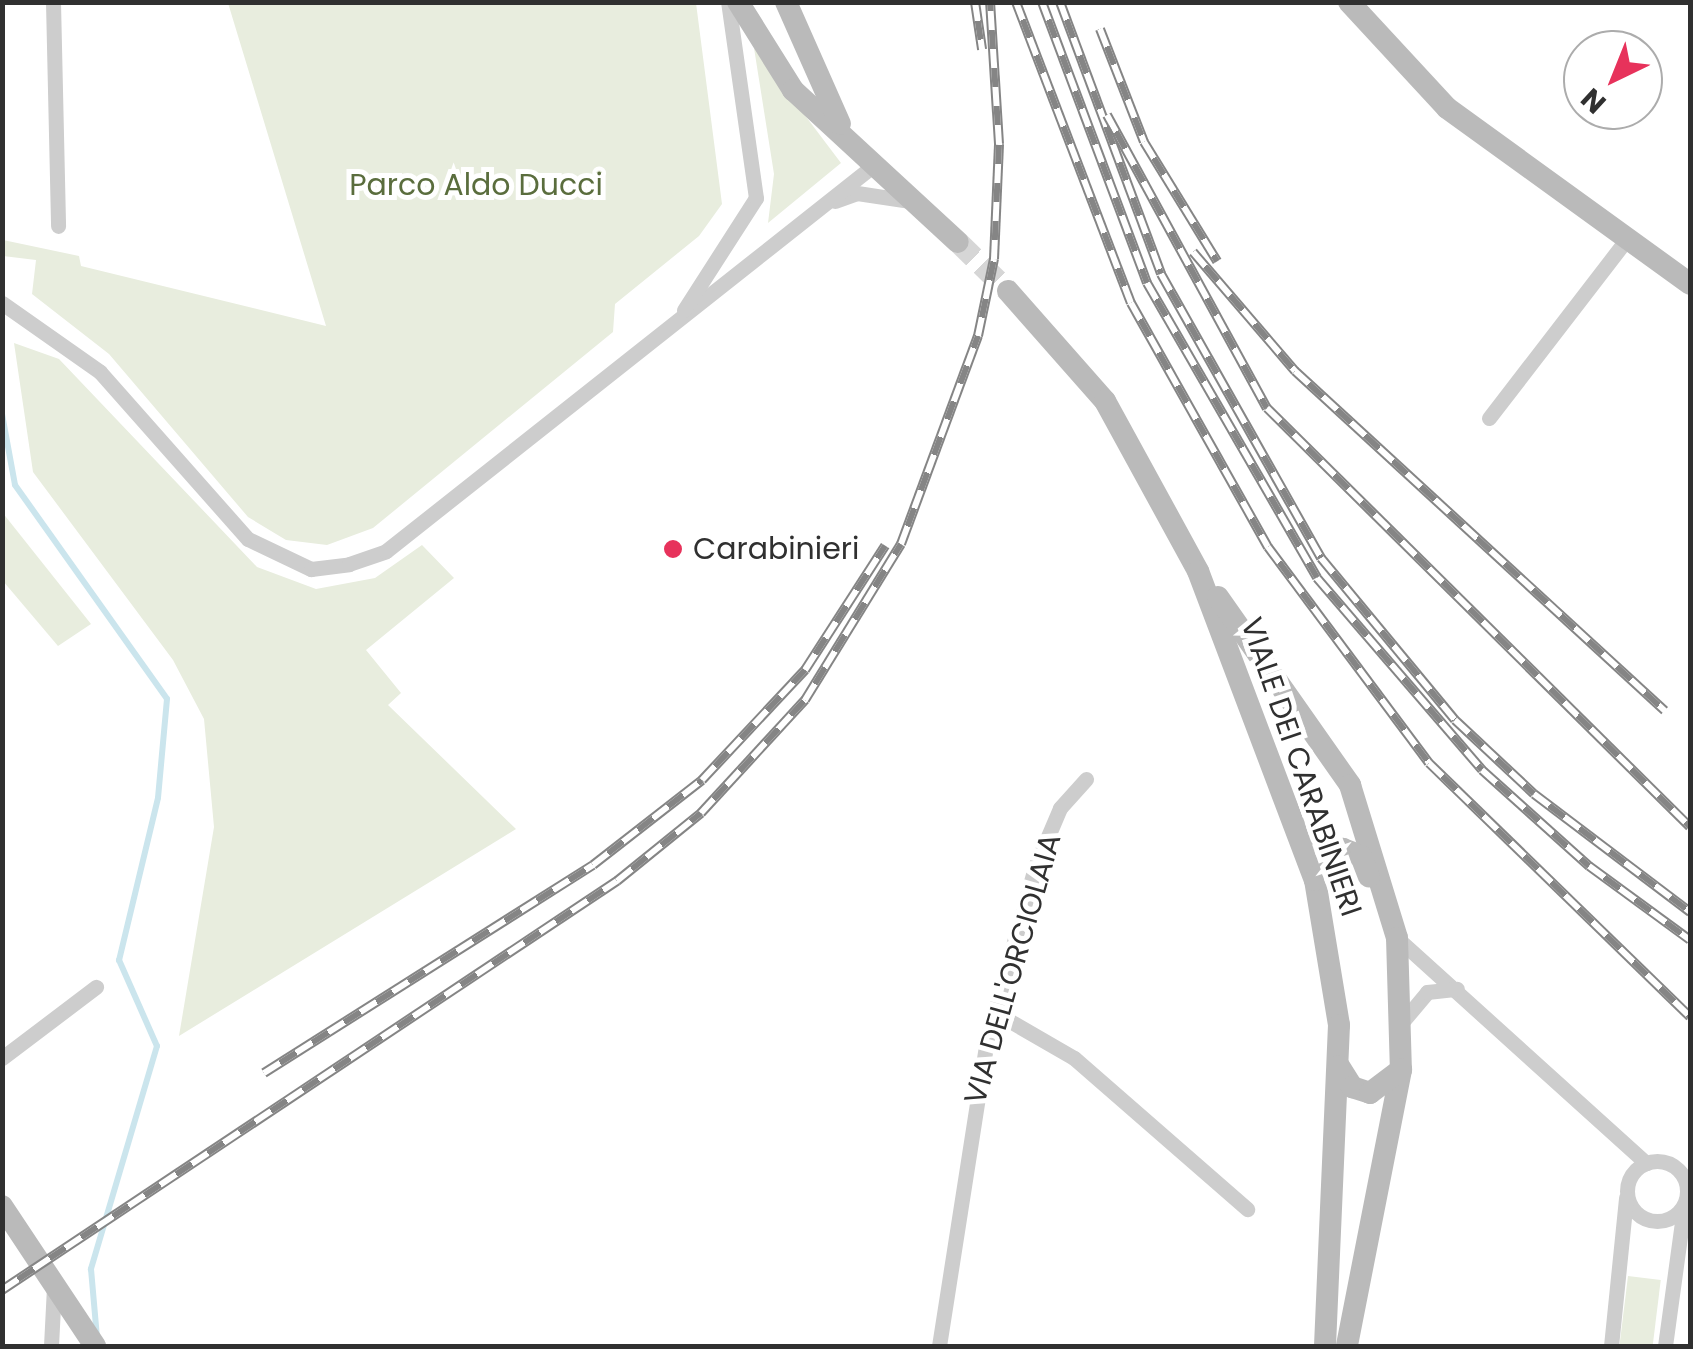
<!DOCTYPE html>
<style>
body{margin:0}
#map{position:relative;width:1693px;height:1349px;overflow:hidden;background:#fff;font-family:Poppins,sans-serif}
div>[style]{position:absolute}
.green>*{inset:0;background:#e8edde;transform-origin:0 0}
.stream>*{height:6px;margin:-3px;padding:0 3px;transform-origin:3px;border-radius:3px;background:#cbe5ed}
.secondary-tunnel>*{height:22px;margin-top:-11px;transform-origin:0;background:repeating-linear-gradient(90deg,#d6d6d6 0 22px,transparent 0 33px)}
.minor>*{height:15px;margin:-7.5px;padding:0 7.5px;transform-origin:7.5px;border-radius:7.5px;background:#cdcdcd}
.minor>.ring{margin:-7.5px;padding:0;box-sizing:content-box;background:none;border:15px solid #cdcdcd;border-radius:50%}
.secondary>*{height:22px;margin:-11px;padding:0 11px;transform-origin:11px;border-radius:11px;background:#bababa}
.rail>*{height:10px;margin-top:-5px;transform-origin:0;background:repeating-linear-gradient(90deg,#fff 0 19px,#858585 0 38px);box-sizing:border-box;border-block:2px solid #858585}
.dots>*{width:28px;height:28px;translate:-50% -50%;box-sizing:border-box;border:5px solid #fff;border-radius:50%}
span{translate:-50% -50%;white-space:nowrap;text-align:center;line-height:1.15;-webkit-text-stroke:10px #fff;paint-order:stroke}
.park-label{font-size:30px;color:#5a6d3d}
.poi-label{font-size:30px;color:#303030}
.left{translate:0 -50%;text-align:left}
.street-label{font-size:30px;color:#303030}
.frame{position:absolute;inset:0;border:5px solid #303030;pointer-events:none}
.north{position:absolute;left:1563px;top:30px;width:100px;height:100px;box-sizing:border-box;background:#fff;border:2px solid #acacac;border-radius:50%;rotate:223deg;font-size:28px;font-weight:700;line-height:40px;text-align:center;color:#303030}
.north::after{content:'';display:block;margin:auto;width:35px;height:45px;background:#e7325b;clip-path:polygon(50% 0,100% 100%,50% 72%,0 100%)}
</style>
<div id="map">
<div class="green">
<div style="clip-path:polygon(228px 3px,696px 3px,722px 204px,699px 236px,615px 304px,613px 332px,373px 528px,327px 545px,286px 540px,248px 517px,109px 354px,32px 294px,36px 260px,3px 256px,3px 240px,79px 256px,81px 266px,326px 326px)"></div>
<div style="clip-path:polygon(754px 48px,841px 163px,768px 223px,774px 174px)"></div>
<div style="clip-path:polygon(14px 343px,59px 359px,257px 567px,316px 589px,375px 578px,422px 545px,454px 578px,366px 650px,401px 693px,388px 705px,516px 829px,179px 1036px,214px 827px,204px 719px,173px 660px,33px 472px)"></div>
<div style="clip-path:polygon(2px 512px,91px 624px,58px 646px,3px 581px)"></div>
<div style="left:1628px;top:1276px;width:33px;height:71px;rotate:7deg"></div>
</div>
<div class="stream">
<div style="left:2px;top:414px;width:72px;rotate:79.6deg"></div>
<div style="left:15px;top:485px;width:262px;rotate:54.6deg"></div>
<div style="left:167px;top:699px;width:99px;rotate:95.2deg"></div>
<div style="left:158px;top:798px;width:167px;rotate:103.5deg"></div>
<div style="left:119px;top:960px;width:94px;rotate:66.2deg"></div>
<div style="left:157px;top:1046px;width:233px;rotate:106.5deg"></div>
<div style="left:91px;top:1269px;width:68px;rotate:85deg"></div>
</div>
<div class="secondary-tunnel">
<div style="left:958px;top:242px;width:70px;rotate:44.4deg"></div>
</div>
<div class="minor">
<div style="left:53px;top:2px;width:224px;rotate:88.7deg"></div>
<div style="left:835px;top:201px;width:23px;rotate:-20deg"></div>
<div style="left:857px;top:193px;width:54px;rotate:8.6deg"></div>
<div style="left:2px;top:303px;width:120px;rotate:35.1deg"></div>
<div style="left:100px;top:372px;width:223px;rotate:48.5deg"></div>
<div style="left:248px;top:539px;width:70px;rotate:25.5deg"></div>
<div style="left:311px;top:569px;width:38px;rotate:-7deg"></div>
<div style="left:349px;top:564px;width:39px;rotate:-19deg"></div>
<div style="left:386px;top:551px;width:622px;rotate:-38.34deg"></div>
<div style="left:684px;top:310px;width:133px;rotate:-57.3deg"></div>
<div style="left:756px;top:198px;width:198px;rotate:-98.1deg"></div>
<div style="left:1489px;top:418px;width:226px;rotate:-52.4deg"></div>
<div style="left:1397px;top:938px;width:336px;rotate:42.1deg"></div>
<div style="left:996px;top:1013px;width:90px;rotate:30deg"></div>
<div style="left:1074px;top:1058px;width:230px;rotate:41.1deg"></div>
<div style="left:1403px;top:1021px;width:38px;rotate:-50deg"></div>
<div style="left:1427px;top:992px;width:30px;rotate:-6deg"></div>
<div style="left:2px;top:1058px;width:118px;rotate:-37.1deg"></div>
<div class="ring" style="left:1627px;top:1161px;width:45px;height:45px"></div>
<div style="left:51px;top:1346px;width:60px;rotate:-87.1deg"></div>
<div style="left:939px;top:1346px;width:312px;rotate:-81.1deg"></div>
<div style="left:987px;top:1038px;width:178px;rotate:-74.3deg"></div>
<div style="left:1035px;top:867px;width:64px;rotate:-67deg"></div>
<div style="left:1060px;top:808px;width:39px;rotate:-48deg"></div>
<div style="left:1611px;top:1346px;width:149px;rotate:-84.2deg"></div>
<div style="left:1665px;top:1346px;width:140px;rotate:-82.2deg"></div>
</div>
<div class="secondary">
<div style="left:738px;top:2px;width:104px;rotate:58deg"></div>
<div style="left:793px;top:90px;width:224px;rotate:42.7deg"></div>
<div style="left:786px;top:2px;width:133px;rotate:66.1deg"></div>
<div style="left:1349px;top:2px;width:144px;rotate:47.2deg"></div>
<div style="left:1447px;top:108px;width:300px;rotate:35.9deg"></div>
<div style="left:1008px;top:291px;width:147px;rotate:48.6deg"></div>
<div style="left:1105px;top:401px;width:194px;rotate:61.3deg"></div>
<div style="left:1198px;top:571px;width:330px;rotate:69.3deg"></div>
<div style="left:1315px;top:880px;width:147px;rotate:80.6deg"></div>
<div style="left:1339px;top:1025px;width:321px;rotate:92.5deg"></div>
<div style="left:1218px;top:597px;width:230px;rotate:54.9deg"></div>
<div style="left:1350px;top:785px;width:160px;rotate:72.9deg"></div>
<div style="left:1397px;top:938px;width:132px;rotate:88.3deg"></div>
<div style="left:1401px;top:1070px;width:281px;rotate:101.1deg"></div>
<div style="left:1315px;top:880px;width:42px;rotate:-47.9deg"></div>
<div style="left:1343px;top:849px;width:19px;rotate:21deg"></div>
<div style="left:1361px;top:856px;width:22px;rotate:69deg"></div>
<div style="left:1339px;top:1066px;width:25px;rotate:58deg"></div>
<div style="left:1352px;top:1087px;width:19px;rotate:18deg"></div>
<div style="left:1370px;top:1093px;width:39px;rotate:-37deg"></div>
<div style="left:2px;top:1206px;width:168px;rotate:56.4deg"></div>
</div>
<div class="rail">
<div style="left:975px;top:2px;width:48px;rotate:81.5deg"></div>
<div style="left:1016px;top:2px;width:322px;rotate:69.1deg"></div>
<div style="left:1131px;top:303px;width:280px;rotate:60.7deg"></div>
<div style="left:1268px;top:547px;width:269px;rotate:53.3deg"></div>
<div style="left:1429px;top:763px;width:364px;rotate:44.2deg"></div>
<div style="left:1042px;top:2px;width:300px;rotate:69.5deg"></div>
<div style="left:1147px;top:283px;width:340px;rotate:60deg"></div>
<div style="left:1317px;top:578px;width:253px;rotate:49.3deg"></div>
<div style="left:1482px;top:770px;width:144px;rotate:41.9deg"></div>
<div style="left:1589px;top:866px;width:125px;rotate:36.2deg"></div>
<div style="left:1060px;top:2px;width:290px;rotate:69.6deg"></div>
<div style="left:1161px;top:274px;width:326px;rotate:60.6deg"></div>
<div style="left:1321px;top:558px;width:210px;rotate:50.4deg"></div>
<div style="left:1455px;top:720px;width:108px;rotate:43.1deg"></div>
<div style="left:1534px;top:794px;width:196px;rotate:37.1deg"></div>
<div style="left:1100px;top:29px;width:121px;rotate:68.7deg"></div>
<div style="left:1144px;top:142px;width:140px;rotate:58.5deg"></div>
<div style="left:1107px;top:115px;width:334px;rotate:61.4deg"></div>
<div style="left:1267px;top:408px;width:595px;rotate:44.73deg"></div>
<div style="left:1193px;top:252px;width:157px;rotate:49.4deg"></div>
<div style="left:1295px;top:371px;width:502px;rotate:42.58deg"></div>
<div style="left:264px;top:1073px;width:389px;rotate:-32.3deg"></div>
<div style="left:593px;top:865px;width:138px;rotate:-37.9deg"></div>
<div style="left:702px;top:780px;width:151px;rotate:-46.9deg"></div>
<div style="left:805px;top:670px;width:148px;rotate:-57.2deg"></div>
<div style="left:2px;top:1290px;width:739px;rotate:-33.63deg"></div>
<div style="left:617px;top:881px;width:108px;rotate:-39deg"></div>
<div style="left:701px;top:813px;width:154px;rotate:-47.4deg"></div>
<div style="left:805px;top:700px;width:183px;rotate:-58.4deg"></div>
<div style="left:901px;top:544px;width:222px;rotate:-69.7deg"></div>
<div style="left:978px;top:336px;width:79px;rotate:-78.3deg"></div>
<div style="left:994px;top:259px;width:115px;rotate:-87.5deg"></div>
<div style="left:999px;top:144px;width:142px;rotate:-93.6deg"></div>
</div>
<div class="dots">
<div style="left:673px;top:549px;background:#e7325b"></div>
</div>
<div class="park-label">
<span style="left:476px;top:185px">Parco Aldo Ducci</span>
</div>
<div class="poi-label">
<span class="left" style="left:693px;top:549px">Carabinieri</span>
</div>
<div class="street-label">
<span style="left:1301px;top:767px;rotate:71deg">VIALE DEI CARABINIERI</span>
<span style="left:1013px;top:969px;rotate:-74deg">VIA DELL'ORCIOLAIA</span>
</div>
<div class="frame"></div>
<div class="north">N</div>
</div>
